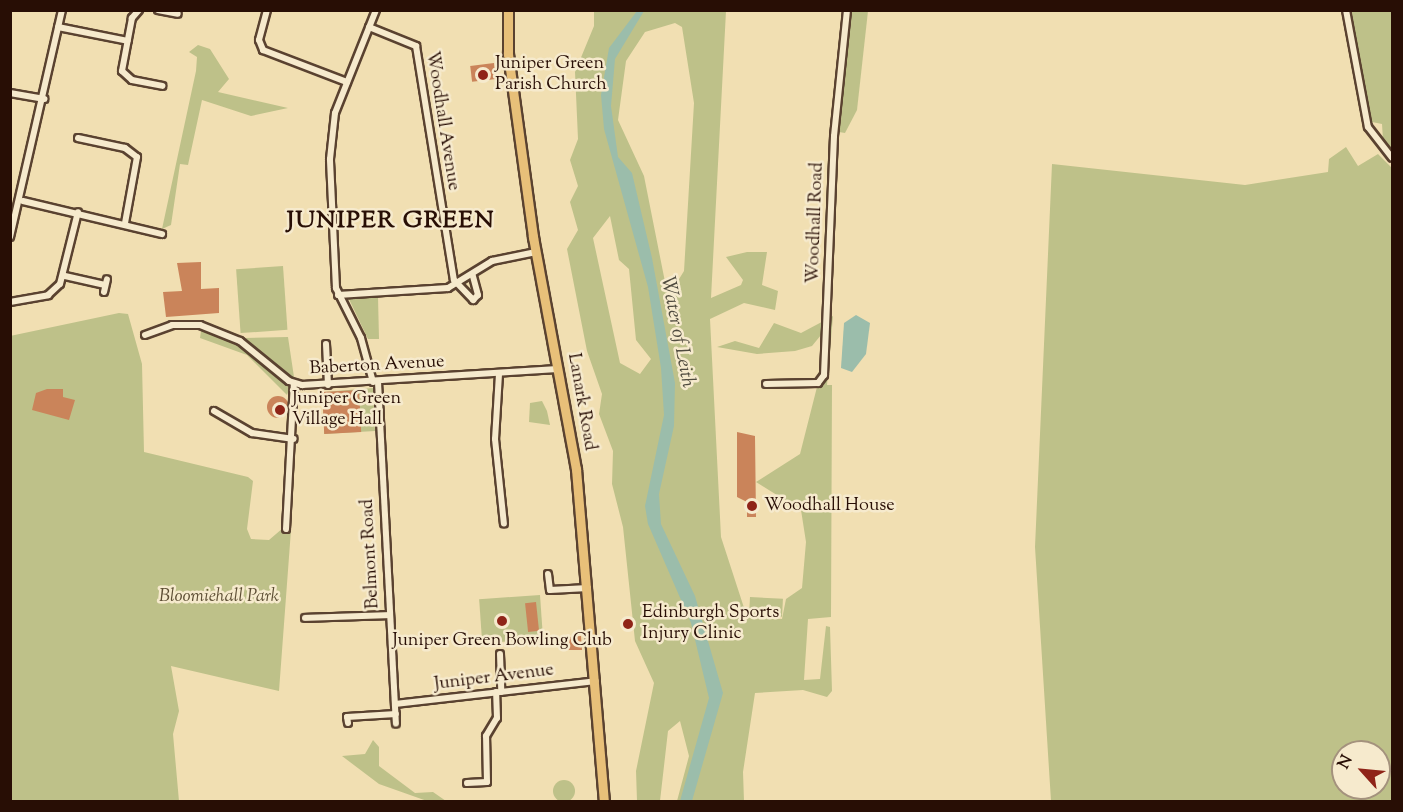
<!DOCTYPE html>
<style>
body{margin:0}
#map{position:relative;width:1403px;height:812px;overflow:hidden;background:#f1dfb2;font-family:"Sorts Mill Goudy",serif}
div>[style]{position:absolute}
.green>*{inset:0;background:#bec189;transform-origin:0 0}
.round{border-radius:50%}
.water>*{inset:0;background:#9bbdab}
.building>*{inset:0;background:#ca845a;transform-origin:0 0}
.roads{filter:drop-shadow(2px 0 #5a4230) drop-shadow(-2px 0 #5a4230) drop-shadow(0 2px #5a4230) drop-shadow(0 -2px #5a4230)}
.street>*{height:6px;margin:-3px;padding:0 3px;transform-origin:3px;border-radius:3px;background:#f6eacd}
.primary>*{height:9px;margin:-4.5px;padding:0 4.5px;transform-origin:4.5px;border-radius:4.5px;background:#e8c079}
.dots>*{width:16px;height:16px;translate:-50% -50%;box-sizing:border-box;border:3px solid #f6eacd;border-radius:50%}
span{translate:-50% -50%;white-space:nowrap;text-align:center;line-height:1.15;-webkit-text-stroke:5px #f6eacd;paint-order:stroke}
.poi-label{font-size:18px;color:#280e05}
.left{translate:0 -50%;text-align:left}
.street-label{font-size:18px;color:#280e05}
.park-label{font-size:18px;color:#5c4d33;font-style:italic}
.water-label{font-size:20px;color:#504b3f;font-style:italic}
.district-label{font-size:24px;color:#280e05;font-weight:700;letter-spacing:1.5px}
.frame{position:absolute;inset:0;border:12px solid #280e05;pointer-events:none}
.north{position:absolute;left:1331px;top:740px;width:60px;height:60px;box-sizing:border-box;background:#f6eacd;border:2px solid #a4927d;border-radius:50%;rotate:297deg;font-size:16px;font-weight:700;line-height:24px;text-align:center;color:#280e05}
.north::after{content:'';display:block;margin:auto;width:21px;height:27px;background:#8f2418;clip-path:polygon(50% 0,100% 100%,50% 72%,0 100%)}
</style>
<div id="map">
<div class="green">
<div style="clip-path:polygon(evenodd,594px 11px,726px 11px,711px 298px,741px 285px,743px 280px,726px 257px,747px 252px,767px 252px,762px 285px,778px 291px,775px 310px,744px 303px,710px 319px,721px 537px,747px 617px,782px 619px,786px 599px,802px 588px,806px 542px,801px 510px,756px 482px,800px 454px,817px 387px,823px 386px,817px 377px,824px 357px,821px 335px,812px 346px,795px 351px,757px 354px,717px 347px,735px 341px,759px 348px,774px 323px,801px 333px,833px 316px,827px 385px,832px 385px,831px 617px,808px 619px,804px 680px,820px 679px,826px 626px,830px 627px,832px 691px,827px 697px,803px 690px,755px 693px,743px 772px,744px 801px,677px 801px,689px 756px,680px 721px,668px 731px,660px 801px,637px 801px,636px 771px,654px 683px,635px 641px,623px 527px,612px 484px,613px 451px,599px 414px,602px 394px,587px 351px,567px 249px,578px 230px,570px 202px,578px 186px,570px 160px,578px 139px,575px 72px,594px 26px,594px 11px,675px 23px,682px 27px,694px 103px,684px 271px,668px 297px,644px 176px,618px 120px,626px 61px,645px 32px,675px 23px,594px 11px,610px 216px,619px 260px,629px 269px,636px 340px,651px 359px,640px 374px,620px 363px,593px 238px,610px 216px)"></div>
<div style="clip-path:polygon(851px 11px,868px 11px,857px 110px,845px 133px,839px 132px)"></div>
<div style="clip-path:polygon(1350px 11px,1392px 11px,1392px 150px,1383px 140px,1382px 124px,1372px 122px)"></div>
<div style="clip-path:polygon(198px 45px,210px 49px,229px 79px,218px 92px,288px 108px,251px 116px,202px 100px,188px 165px,180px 164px,171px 225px,162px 229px,196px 71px,197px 57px,189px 52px)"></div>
<div style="clip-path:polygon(evenodd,1346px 147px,1358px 166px,1378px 154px,1392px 168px,1392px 801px,1051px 801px,1035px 547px,1052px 164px,1245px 185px,1328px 172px,1329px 159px,1346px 147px,1343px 752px,1379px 752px,1379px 788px,1343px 788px,1343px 752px)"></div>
<div style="left:283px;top:266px;width:64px;height:47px;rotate:86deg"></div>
<div style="clip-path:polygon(348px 297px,378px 297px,379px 339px,368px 339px)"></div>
<div style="clip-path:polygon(119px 313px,128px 314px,142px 364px,144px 452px,248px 477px,253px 481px,247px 529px,251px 539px,269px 540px,283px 528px,291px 530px,279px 691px,171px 666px,179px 711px,173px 734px,179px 801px,11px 801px,10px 336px)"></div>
<div style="clip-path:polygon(202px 324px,244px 338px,288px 337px,294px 377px,287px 395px,247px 355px,200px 338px)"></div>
<div style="clip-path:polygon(373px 388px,375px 431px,324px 434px,324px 423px,362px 420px,325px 421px,324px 392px)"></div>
<div style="clip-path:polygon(542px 401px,547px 411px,550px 425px,529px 422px,530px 403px)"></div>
<div style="left:540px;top:595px;width:44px;height:61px;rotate:86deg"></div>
<div style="left:750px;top:597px;width:33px;height:18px;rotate:3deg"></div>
<div style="clip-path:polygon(373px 740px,379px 747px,379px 766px,415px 793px,433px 792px,446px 801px,427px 801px,379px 784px,342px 756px,365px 754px)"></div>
<div class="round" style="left:553px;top:780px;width:22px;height:22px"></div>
</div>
<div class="water">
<div style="clip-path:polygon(637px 11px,644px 11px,615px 59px,611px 106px,618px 157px,632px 173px,652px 258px,675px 383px,674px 426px,659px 494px,661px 524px,695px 596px,723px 693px,692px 801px,680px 801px,709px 698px,691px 623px,648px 524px,645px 506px,664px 415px,661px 368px,648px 287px,604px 129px,601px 95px,609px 48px)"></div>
<div style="clip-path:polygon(856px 315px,870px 323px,866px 354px,852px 372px,841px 368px,844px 323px)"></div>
</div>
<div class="building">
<div style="left:494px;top:63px;width:16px;height:24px;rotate:83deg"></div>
<div style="clip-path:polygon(201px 262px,201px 289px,219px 288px,219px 313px,166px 317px,163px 292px,182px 291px,177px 263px)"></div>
<div style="clip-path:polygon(47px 389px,63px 389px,63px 397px,75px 400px,69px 420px,32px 410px,36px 393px)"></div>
<div style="left:359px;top:390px;width:42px;height:37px;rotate:87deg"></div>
<div class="round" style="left:267px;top:396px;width:22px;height:22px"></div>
<div style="clip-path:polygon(737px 432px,755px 436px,756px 517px,747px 517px,747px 502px,737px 497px)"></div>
<div style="left:536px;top:602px;width:29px;height:11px;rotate:84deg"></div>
<div style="clip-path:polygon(581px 636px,582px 650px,563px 650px,563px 643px,556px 644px,556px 638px)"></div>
</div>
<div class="roads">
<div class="street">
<div style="left:139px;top:10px;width:11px;rotate:131deg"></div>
<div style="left:132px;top:18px;width:54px;rotate:100.7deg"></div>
<div style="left:122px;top:71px;width:13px;rotate:42deg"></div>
<div style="left:132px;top:80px;width:31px;rotate:11deg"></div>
<div style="left:158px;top:10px;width:20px;rotate:11deg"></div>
<div style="left:267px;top:10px;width:31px;rotate:105deg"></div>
<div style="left:259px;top:40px;width:11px;rotate:68deg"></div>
<div style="left:263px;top:50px;width:90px;rotate:20.9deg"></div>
<div style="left:1346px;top:10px;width:119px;rotate:79.4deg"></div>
<div style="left:1368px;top:127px;width:39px;rotate:52deg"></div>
<div style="left:58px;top:27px;width:71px;rotate:11.3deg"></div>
<div style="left:369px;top:27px;width:51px;rotate:22deg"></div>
<div style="left:416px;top:46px;width:237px;rotate:80.8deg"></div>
<div style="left:454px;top:280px;width:28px;rotate:46deg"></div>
<div style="left:473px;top:300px;width:7px;rotate:-45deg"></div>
<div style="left:478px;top:295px;width:20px;rotate:-105deg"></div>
<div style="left:10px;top:93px;width:35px;rotate:10deg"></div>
<div style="left:78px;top:138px;width:48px;rotate:12deg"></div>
<div style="left:125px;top:148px;width:15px;rotate:37deg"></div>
<div style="left:137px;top:157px;width:67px;rotate:100.3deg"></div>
<div style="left:23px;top:201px;width:143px;rotate:13.4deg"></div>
<div style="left:10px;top:237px;width:233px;rotate:-77.1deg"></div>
<div style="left:65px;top:276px;width:41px;rotate:12.7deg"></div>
<div style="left:104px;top:292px;width:13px;rotate:-77deg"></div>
<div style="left:338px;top:295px;width:110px;rotate:-3.6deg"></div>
<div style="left:448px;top:288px;width:52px;rotate:-31.5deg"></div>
<div style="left:492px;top:261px;width:45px;rotate:-11.6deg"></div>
<div style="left:10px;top:302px;width:39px;rotate:-10deg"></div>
<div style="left:48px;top:295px;width:16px;rotate:-43deg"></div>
<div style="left:60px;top:284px;width:74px;rotate:-76deg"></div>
<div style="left:145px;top:335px;width:29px;rotate:-20deg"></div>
<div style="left:172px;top:325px;width:28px"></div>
<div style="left:200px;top:325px;width:43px;rotate:21.8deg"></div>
<div style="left:240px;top:341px;width:63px;rotate:39.2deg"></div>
<div style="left:289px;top:381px;width:14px;rotate:17deg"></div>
<div style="left:302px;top:385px;width:256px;rotate:-3.6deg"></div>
<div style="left:326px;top:344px;width:41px;rotate:87.2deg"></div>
<div style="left:499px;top:374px;width:65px;rotate:93.5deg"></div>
<div style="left:495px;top:439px;width:85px;rotate:84deg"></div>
<div style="left:373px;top:382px;width:46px;rotate:-105.3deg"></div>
<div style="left:361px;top:338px;width:56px;rotate:-116.6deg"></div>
<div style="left:336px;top:288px;width:129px;rotate:-92.7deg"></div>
<div style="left:330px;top:159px;width:46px;rotate:-83.8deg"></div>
<div style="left:335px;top:113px;width:111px;rotate:-68.3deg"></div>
<div style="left:378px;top:382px;width:342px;rotate:87deg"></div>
<div style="left:766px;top:384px;width:52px;rotate:-1.1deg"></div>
<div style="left:818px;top:383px;width:10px;rotate:-53deg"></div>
<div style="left:824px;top:375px;width:239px;rotate:-87.6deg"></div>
<div style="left:834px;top:136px;width:127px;rotate:-84.1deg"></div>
<div style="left:214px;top:411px;width:44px;rotate:30.1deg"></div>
<div style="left:252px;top:433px;width:42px;rotate:8.1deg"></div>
<div style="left:286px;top:529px;width:146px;rotate:-86.9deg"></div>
<div style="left:548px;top:574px;width:16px;rotate:83deg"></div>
<div style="left:550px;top:590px;width:38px;rotate:-3deg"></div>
<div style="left:305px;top:618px;width:84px;rotate:-2deg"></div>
<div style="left:500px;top:654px;width:38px;rotate:88deg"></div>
<div style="left:395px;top:704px;width:202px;rotate:-6.5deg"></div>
<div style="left:348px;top:723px;width:6px;rotate:-99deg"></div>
<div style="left:347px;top:717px;width:49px;rotate:-3.5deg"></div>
<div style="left:467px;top:783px;width:20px;rotate:-3deg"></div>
<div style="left:487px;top:782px;width:46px;rotate:-91.2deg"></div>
<div style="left:486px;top:736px;width:21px;rotate:-59deg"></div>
<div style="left:497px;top:718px;width:26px;rotate:-92deg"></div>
</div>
<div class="primary">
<div style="left:508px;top:10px;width:44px;rotate:90deg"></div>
<div style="left:508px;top:54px;width:185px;rotate:82.2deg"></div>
<div style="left:533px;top:237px;width:236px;rotate:79.5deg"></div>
<div style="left:576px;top:469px;width:334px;rotate:85.2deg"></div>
</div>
</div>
<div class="dots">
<div style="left:483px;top:75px;background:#8f2418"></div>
<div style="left:280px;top:410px;background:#8f2418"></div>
<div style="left:752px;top:506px;background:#8f2418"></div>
<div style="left:502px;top:621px;background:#8f2418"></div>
<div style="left:628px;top:624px;background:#8f2418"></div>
</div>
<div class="poi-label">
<span class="left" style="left:495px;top:75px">Juniper Green<br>Parish Church</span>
<span class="left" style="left:292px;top:410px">Juniper Green<br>Village Hall</span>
<span class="left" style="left:764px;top:506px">Woodhall House</span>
<span class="left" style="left:642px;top:624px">Edinburgh Sports<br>Injury Clinic</span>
<span style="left:502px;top:641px">Juniper Green Bowling Club</span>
</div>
<div class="street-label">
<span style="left:442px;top:121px;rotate:81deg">Woodhall Avenue</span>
<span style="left:816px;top:223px;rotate:-88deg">Woodhall Road</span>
<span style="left:377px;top:366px;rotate:-3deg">Baberton Avenue</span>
<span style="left:581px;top:402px;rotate:80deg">Lanark Road</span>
<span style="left:371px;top:554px;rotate:-93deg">Belmont Road</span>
<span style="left:494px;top:678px;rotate:-7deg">Juniper Avenue</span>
</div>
<div class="park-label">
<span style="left:219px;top:597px">Bloomiehall Park</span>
</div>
<div class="water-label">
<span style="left:677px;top:332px;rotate:79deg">Water of Leith</span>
</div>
<div class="district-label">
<span style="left:391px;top:222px">JUNIPER GREEN</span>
</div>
<div class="frame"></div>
<div class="north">N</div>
</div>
